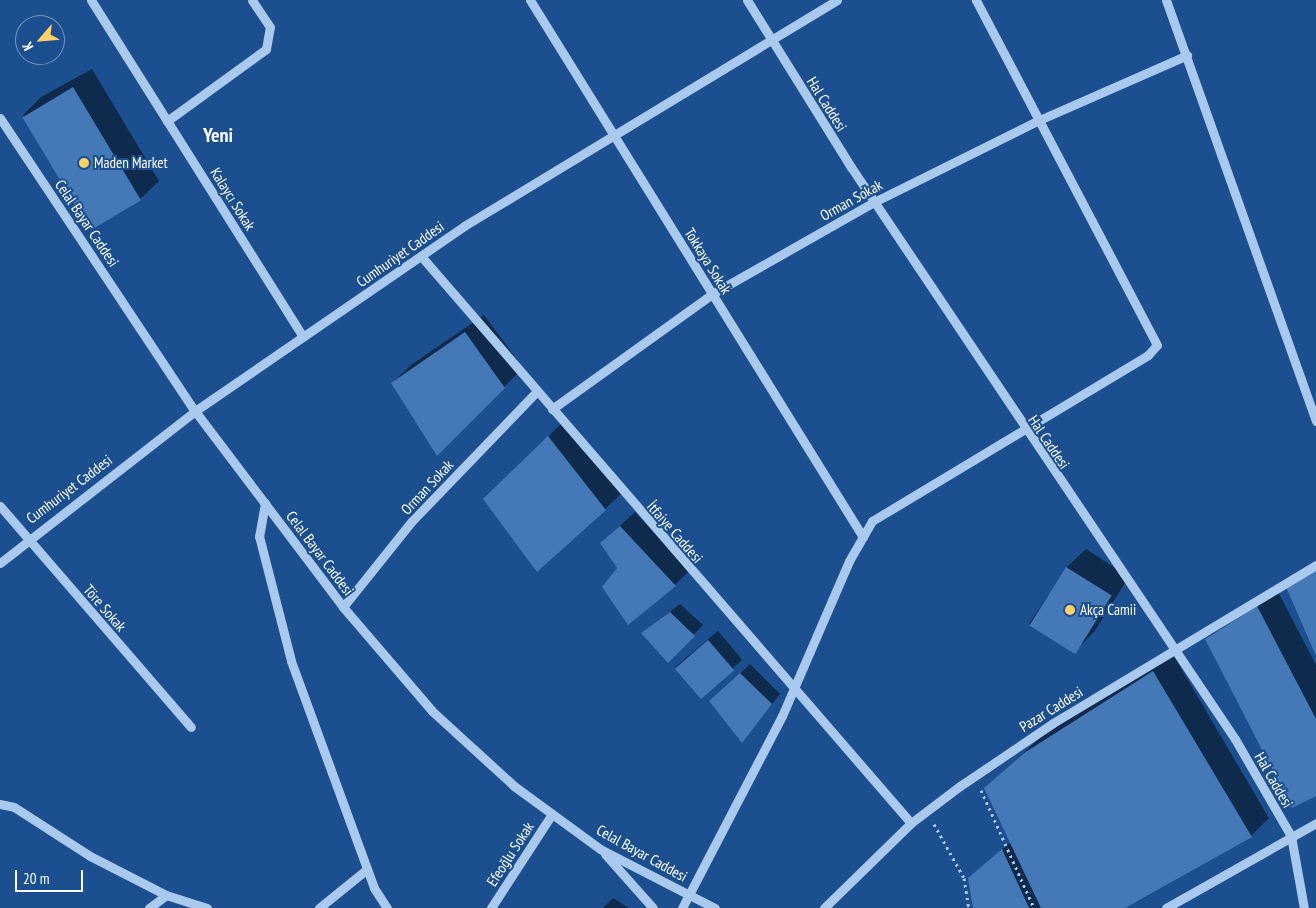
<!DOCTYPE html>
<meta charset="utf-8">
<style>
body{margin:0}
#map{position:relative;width:1316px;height:908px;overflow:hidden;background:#1b4f8f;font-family:"PT Sans Narrow",sans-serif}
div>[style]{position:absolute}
.shadow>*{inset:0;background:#0007;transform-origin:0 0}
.building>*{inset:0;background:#4478b7;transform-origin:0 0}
.path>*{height:3px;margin-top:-1.5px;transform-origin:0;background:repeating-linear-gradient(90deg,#a9c9ee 0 2.5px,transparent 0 6.5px)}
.minor>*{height:9px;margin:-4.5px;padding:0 4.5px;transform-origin:4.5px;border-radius:4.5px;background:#a9c9ee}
.dots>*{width:14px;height:14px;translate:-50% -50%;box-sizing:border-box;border:2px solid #1b4f8f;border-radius:50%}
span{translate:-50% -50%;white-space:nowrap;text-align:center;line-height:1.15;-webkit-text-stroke:4px #1b4f8f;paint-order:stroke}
.street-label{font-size:15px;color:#fff}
.poi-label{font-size:15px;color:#fff}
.left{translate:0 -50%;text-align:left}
.district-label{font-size:20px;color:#fff;font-weight:700}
.north{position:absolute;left:15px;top:15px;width:50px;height:50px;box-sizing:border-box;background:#1b4f8f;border:1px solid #7695bc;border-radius:50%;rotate:243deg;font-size:14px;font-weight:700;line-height:20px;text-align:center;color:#fff}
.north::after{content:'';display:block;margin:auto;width:18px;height:22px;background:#ffd166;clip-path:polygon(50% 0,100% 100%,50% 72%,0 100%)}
.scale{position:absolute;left:15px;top:870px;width:68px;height:22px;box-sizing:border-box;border:2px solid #fff;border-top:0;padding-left:6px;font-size:15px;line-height:18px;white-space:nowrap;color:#fff;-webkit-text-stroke:4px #1b4f8f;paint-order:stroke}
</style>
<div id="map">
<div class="shadow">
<div style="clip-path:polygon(92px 69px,159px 181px,140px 199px,23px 115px,41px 97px)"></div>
<div style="clip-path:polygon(484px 315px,523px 368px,437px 454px,392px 383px,411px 365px)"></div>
<div style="clip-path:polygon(567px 418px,624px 491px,605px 509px,485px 499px)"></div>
<div style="clip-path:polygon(635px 512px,689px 571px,675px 585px,618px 568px,601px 543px)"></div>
<div style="clip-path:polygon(1086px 549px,1129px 577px,1094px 632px,1075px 651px,1029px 624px,1067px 567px)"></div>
<div style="clip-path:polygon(1276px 588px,1316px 665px,1316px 795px,1206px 639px,1225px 620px)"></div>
<div style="clip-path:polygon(680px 604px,703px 625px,668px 661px,643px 633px)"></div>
<div style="left:718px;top:631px;width:38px;height:56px;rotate:50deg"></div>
<div style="clip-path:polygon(1172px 653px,1269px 818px,1251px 836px,1118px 908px,974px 908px,979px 869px,1011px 842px,985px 788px,1044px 734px)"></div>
<div style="clip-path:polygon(750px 664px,780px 694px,742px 742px,721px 692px)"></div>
<div style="clip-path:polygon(613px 898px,629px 908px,603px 908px)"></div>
</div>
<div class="building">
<div style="left:73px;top:87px;width:132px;height:59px;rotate:59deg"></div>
<div style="clip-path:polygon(465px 332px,505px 388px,437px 456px,391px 383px)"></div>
<div style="clip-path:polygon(548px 436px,606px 510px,537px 572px,483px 499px)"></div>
<div style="clip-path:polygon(620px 526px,676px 586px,628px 625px,602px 587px,617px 568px,600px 543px)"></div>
<div style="left:1066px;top:567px;width:54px;height:69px;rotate:32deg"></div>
<div style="clip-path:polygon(1316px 569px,1316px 656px,1286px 587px)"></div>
<div style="clip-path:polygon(1257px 606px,1316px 719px,1316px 796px,1292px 808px,1205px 639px)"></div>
<div style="clip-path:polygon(670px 612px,695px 636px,668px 663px,641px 633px)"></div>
<div style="left:708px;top:640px;width:40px;height:44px;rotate:49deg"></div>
<div style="clip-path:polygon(1153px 671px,1252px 837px,1125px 908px,1041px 908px,984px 788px,1024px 753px)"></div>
<div style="clip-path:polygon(740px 673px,772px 704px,742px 743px,709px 701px)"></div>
<div style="clip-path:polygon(1002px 849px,1029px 908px,973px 908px,968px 878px)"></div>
</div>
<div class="path">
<div style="left:981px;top:790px;width:129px;rotate:65.8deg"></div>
<div style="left:934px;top:824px;width:62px;rotate:60.9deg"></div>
<div style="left:964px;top:878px;width:30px;rotate:81deg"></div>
</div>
<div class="minor">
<div style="left:91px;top:0;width:398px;rotate:57.8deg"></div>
<div style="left:530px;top:0;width:632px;rotate:58.2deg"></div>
<div style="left:747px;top:0;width:197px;rotate:58.1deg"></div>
<div style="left:851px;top:167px;width:689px;rotate:56.13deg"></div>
<div style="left:1235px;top:739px;width:112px;rotate:60deg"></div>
<div style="left:1291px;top:836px;width:73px;rotate:79.8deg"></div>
<div style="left:1166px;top:0;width:447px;rotate:70.4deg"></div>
<div style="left:0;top:118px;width:352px;rotate:56.4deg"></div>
<div style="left:195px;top:411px;width:246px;rotate:52.9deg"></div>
<div style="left:343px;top:607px;width:137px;rotate:49.4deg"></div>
<div style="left:432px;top:711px;width:111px;rotate:42.4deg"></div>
<div style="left:514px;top:786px;width:107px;rotate:36.2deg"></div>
<div style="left:600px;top:849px;width:129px;rotate:27.2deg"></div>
<div style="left:167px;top:121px;width:122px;rotate:-36deg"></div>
<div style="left:266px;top:49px;width:22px;rotate:-80deg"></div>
<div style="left:270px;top:27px;width:32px;rotate:-124deg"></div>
<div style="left:421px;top:256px;width:749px;rotate:49.17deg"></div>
<div style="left:552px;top:409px;width:197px;rotate:-35.7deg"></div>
<div style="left:712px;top:294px;width:186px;rotate:-29.6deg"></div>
<div style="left:874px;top:202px;width:182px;rotate:-26.4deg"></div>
<div style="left:1037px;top:121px;width:164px;rotate:-23.7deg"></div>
<div style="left:265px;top:503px;width:34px;rotate:100deg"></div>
<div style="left:259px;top:536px;width:129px;rotate:75.6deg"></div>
<div style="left:291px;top:661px;width:242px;rotate:69.9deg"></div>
<div style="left:374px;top:888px;width:24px;rotate:57deg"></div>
<div style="left:0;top:506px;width:292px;rotate:49.2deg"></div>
<div style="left:0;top:563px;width:247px;rotate:-37.9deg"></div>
<div style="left:195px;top:411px;width:326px;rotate:-34.5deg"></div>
<div style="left:464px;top:226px;width:436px;rotate:-31.2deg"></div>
<div style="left:343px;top:607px;width:110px;rotate:-51.3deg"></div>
<div style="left:412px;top:521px;width:180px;rotate:-46.1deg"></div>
<div style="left:0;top:804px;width:14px;rotate:12deg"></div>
<div style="left:14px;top:807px;width:90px;rotate:32.8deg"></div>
<div style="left:90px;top:856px;width:85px;rotate:27.2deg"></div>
<div style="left:166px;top:895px;width:43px;rotate:17.6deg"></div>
<div style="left:605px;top:854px;width:72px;rotate:48.4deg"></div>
<div style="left:149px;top:908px;width:21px;rotate:-37deg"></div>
<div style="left:319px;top:908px;width:62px;rotate:-39.1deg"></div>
<div style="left:491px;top:908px;width:112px;rotate:-57deg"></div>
<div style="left:682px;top:908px;width:216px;rotate:-62.5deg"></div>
<div style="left:782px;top:716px;width:169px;rotate:-66.6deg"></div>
<div style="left:849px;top:561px;width:46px;rotate:-60.1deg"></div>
<div style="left:872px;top:521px;width:322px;rotate:-31deg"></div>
<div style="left:1148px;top:355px;width:13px;rotate:-48deg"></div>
<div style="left:1157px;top:345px;width:390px;rotate:-117.7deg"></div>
<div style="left:824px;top:908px;width:122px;rotate:-44.3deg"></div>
<div style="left:911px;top:823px;width:61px;rotate:-37.1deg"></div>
<div style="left:960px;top:786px;width:112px;rotate:-34.1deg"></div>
<div style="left:1053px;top:723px;width:307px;rotate:-31deg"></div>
<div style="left:1166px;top:908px;width:172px;rotate:-29.5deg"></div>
</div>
<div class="dots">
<div style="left:84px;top:163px;background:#ffd166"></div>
<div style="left:1070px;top:610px;background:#ffd166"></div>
</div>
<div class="street-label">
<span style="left:827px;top:104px;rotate:58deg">Hal Caddesi</span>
<span style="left:233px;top:199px;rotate:58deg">Kalaycı Sokak</span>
<span style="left:851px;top:200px;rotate:-29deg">Orman Sokak</span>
<span style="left:87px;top:223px;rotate:56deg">Celal Bayar Caddesi</span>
<span style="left:400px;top:254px;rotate:-35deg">Cumhuriyet Caddesi</span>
<span style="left:708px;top:261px;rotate:58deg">Tokkaya Sokak</span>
<span style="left:1049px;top:442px;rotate:56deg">Hal Caddesi</span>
<span style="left:427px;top:487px;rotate:-47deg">Orman Sokak</span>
<span style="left:69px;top:489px;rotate:-37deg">Cumhuriyet Caddesi</span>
<span style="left:675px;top:532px;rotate:49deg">İtfaiye Caddesi</span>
<span style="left:320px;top:553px;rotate:53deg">Celal Bayar Caddesi</span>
<span style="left:105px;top:608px;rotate:49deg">Töre Sokak</span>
<span style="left:1051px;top:709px;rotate:-32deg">Pazar Caddesi</span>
<span style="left:1274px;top:780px;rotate:60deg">Hal Caddesi</span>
<span style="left:642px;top:853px;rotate:29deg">Celal Bayar Caddesi</span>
<span style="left:510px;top:854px;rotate:-57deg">Efeoğlu Sokak</span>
</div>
<div class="poi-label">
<span class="left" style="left:94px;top:163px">Maden Market</span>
<span class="left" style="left:1080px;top:610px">Akça Camii</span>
</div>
<div class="district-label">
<span style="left:218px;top:135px">Yeni</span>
</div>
<div class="north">K</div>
<div class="scale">20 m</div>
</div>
